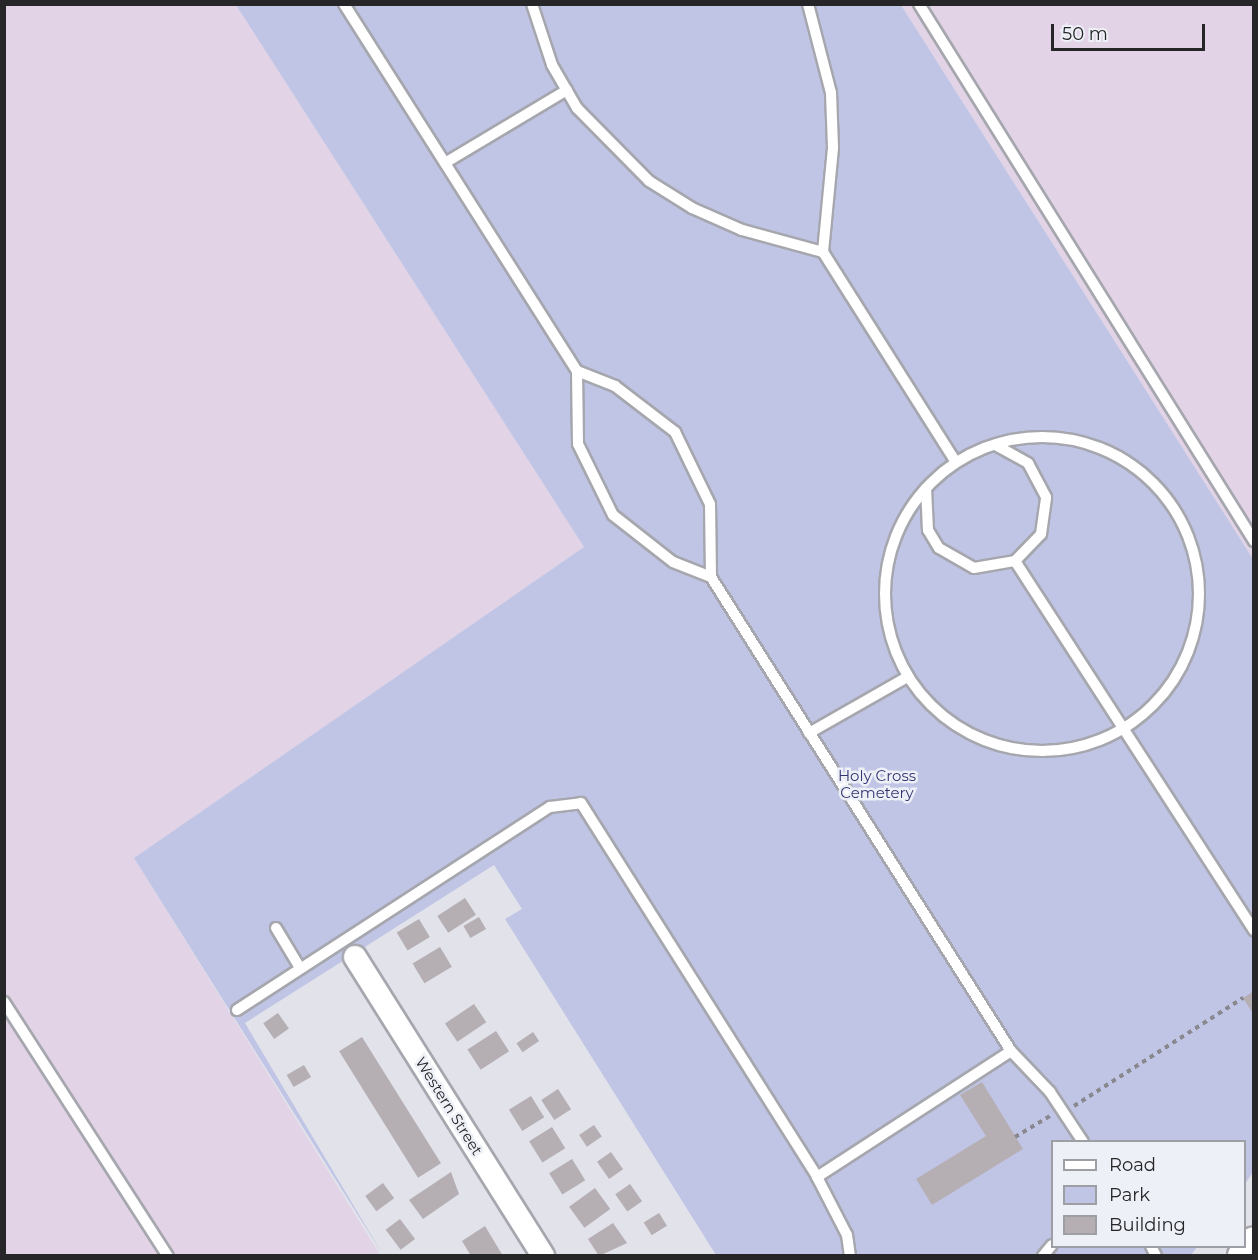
<!DOCTYPE html>
<style>
body{margin:0}
#map{position:relative;width:1258px;height:1260px;overflow:hidden;background:#e1e2ea;font-family:Montserrat,sans-serif}
div>[style]{position:absolute}
.industrial>*{inset:0;background:#e2d3e7}
.green>*{inset:0;background:#c0c5e5}
.building>*{inset:0;background:#b5aeb3;transform-origin:0 0}
.path>*{height:4px;margin-top:-2px;transform-origin:0;background:repeating-linear-gradient(90deg,#88888e 0 4.5px,transparent 0 9px)}
.roads{filter:drop-shadow(2px 0 #a6a7ae) drop-shadow(-2px 0 #a6a7ae) drop-shadow(0 2px #a6a7ae) drop-shadow(0 -2px #a6a7ae)}
.lane>*{height:10px;margin:-5px;padding:0 5px;transform-origin:5px;border-radius:5px;background:#fff}
.lane>.ring{margin:-5px;padding:0;box-sizing:content-box;background:none;border:10px solid #fff;border-radius:50%}
.street>*{height:22px;margin:-11px;padding:0 11px;transform-origin:11px;border-radius:11px;background:#fff}
.secondary>*{height:32px;margin:-16px;padding:0 16px;transform-origin:16px;border-radius:16px;background:#fff}
span{translate:-50% -50%;white-space:nowrap;text-align:center;line-height:1.15;-webkit-text-stroke:5px #eef0f7;paint-order:stroke}
.park-label{font-size:15px;color:#343673}
.street-label{font-size:15px;color:#262629}
.frame{position:absolute;inset:0;border:6px solid #262629;pointer-events:none}
.legend{position:absolute;left:1051px;top:1140px;width:195px;height:108px;box-sizing:border-box;background:#eef0f7;border:2px solid #9e9fa5;margin:0;padding:8px 10px;list-style:none;font-size:18px;color:#262629}
.legend li{display:flex;align-items:center;gap:12px;height:30px}
.legend b{width:30px;border:2px solid #9e9fa5}
.scale{position:absolute;left:1051px;top:24px;width:154px;height:27px;box-sizing:border-box;border:3px solid #262629;border-top:0;padding-left:8px;font-size:18px;line-height:21px;white-space:nowrap;color:#262629;-webkit-text-stroke:4px #eef0f7;paint-order:stroke}
</style>
<div id="map">
<div class="industrial">
<div style="clip-path:polygon(5px 5px,236px 5px,584px 547px,134px 858px,380px 1255px,5px 1256px)"></div>
<div style="clip-path:polygon(901px 5px,1253px 5px,1253px 559px)"></div>
</div>
<div class="green">
<div style="clip-path:polygon(236px 5px,901px 5px,1253px 559px,1253px 1172px,1245px 1184px,1244px 1142px,1052px 1142px,1052px 1246px,1197px 1247px,1191px 1255px,716px 1255px,505px 919px,522px 909px,494px 865px,245px 1023px,383px 1255px,134px 858px,584px 547px)"></div>
</div>
<div class="building">
<div style="left:465px;top:898px;width:20px;height:33px;rotate:57deg"></div>
<div style="left:479px;top:917px;width:14px;height:18px;rotate:60deg"></div>
<div style="left:419px;top:919px;width:21px;height:26px;rotate:59deg"></div>
<div style="left:440px;top:947px;width:23px;height:32px;rotate:59deg"></div>
<div style="clip-path:polygon(1254px 991px,1254px 1015px,1243px 998px)"></div>
<div style="left:474px;top:1004px;width:22px;height:35px;rotate:56deg"></div>
<div style="left:278px;top:1013px;width:19px;height:18px;rotate:55deg"></div>
<div style="left:496px;top:1031px;width:24px;height:34px;rotate:57deg"></div>
<div style="left:533px;top:1032px;width:11px;height:20px;rotate:56deg"></div>
<div style="left:362px;top:1037px;width:149px;height:27px;rotate:58deg"></div>
<div style="left:304px;top:1065px;width:14px;height:20px;rotate:60deg"></div>
<div style="clip-path:polygon(982px 1082px,1023px 1149px,932px 1205px,916px 1179px,986px 1136px,960px 1095px)"></div>
<div style="left:558px;top:1089px;width:24px;height:20px;rotate:57deg"></div>
<div style="left:531px;top:1096px;width:25px;height:26px;rotate:58deg"></div>
<div style="left:594px;top:1125px;width:14px;height:18px;rotate:56deg"></div>
<div style="left:552px;top:1127px;width:25px;height:27px;rotate:58deg"></div>
<div style="left:611px;top:1152px;width:21px;height:17px;rotate:55deg"></div>
<div style="left:572px;top:1159px;width:25px;height:27px;rotate:58deg"></div>
<div style="clip-path:polygon(451px 1172px,459px 1194px,423px 1219px,409px 1200px)"></div>
<div style="left:383px;top:1183px;width:19px;height:22px;rotate:54deg"></div>
<div style="left:630px;top:1184px;width:21px;height:18px;rotate:55deg"></div>
<div style="left:595px;top:1188px;width:26px;height:32px;rotate:54deg"></div>
<div style="left:659px;top:1213px;width:15px;height:18px;rotate:58deg"></div>
<div style="left:400px;top:1219px;width:25px;height:18px;rotate:53deg"></div>
<div style="clip-path:polygon(613px 1223px,627px 1243px,599px 1256px,588px 1239px)"></div>
<div style="clip-path:polygon(485px 1226px,503px 1256px,471px 1256px,462px 1241px)"></div>
</div>
<div class="path">
<div style="left:1074px;top:1106px;width:201px;rotate:-32.6deg"></div>
<div style="left:1015px;top:1137px;width:41px;rotate:-31deg"></div>
</div>
<div class="roads">
<div class="lane">
<div style="left:344px;top:4px;width:435px;rotate:57.6deg"></div>
<div style="left:577px;top:371px;width:41px;rotate:21.5deg"></div>
<div style="left:615px;top:386px;width:76px;rotate:37.5deg"></div>
<div style="left:675px;top:432px;width:80px;rotate:64.1deg"></div>
<div style="left:710px;top:504px;width:73px;rotate:89.2deg"></div>
<div style="left:711px;top:577px;width:561px;rotate:57.67deg"></div>
<div style="left:1011px;top:1051px;width:57px;rotate:46.4deg"></div>
<div style="left:1050px;top:1092px;width:60px;rotate:56.6deg"></div>
<div style="left:532px;top:4px;width:64px;rotate:71.8deg"></div>
<div style="left:552px;top:65px;width:50px;rotate:59.8deg"></div>
<div style="left:577px;top:108px;width:103px;rotate:45.4deg"></div>
<div style="left:649px;top:181px;width:51px;rotate:32.1deg"></div>
<div style="left:692px;top:208px;width:55px;rotate:23.7deg"></div>
<div style="left:742px;top:230px;width:84px;rotate:15.2deg"></div>
<div style="left:808px;top:4px;width:92px;rotate:75.5deg"></div>
<div style="left:831px;top:93px;width:55px;rotate:87.9deg"></div>
<div style="left:833px;top:148px;width:104px;rotate:95.5deg"></div>
<div style="left:823px;top:252px;width:249px;rotate:57.7deg"></div>
<div style="left:919px;top:4px;width:633px;rotate:58.04deg"></div>
<div style="left:445px;top:163px;width:142px;rotate:-30.9deg"></div>
<div style="left:577px;top:371px;width:73px;rotate:89.2deg"></div>
<div style="left:578px;top:444px;width:79px;rotate:63.8deg"></div>
<div style="left:613px;top:515px;width:76px;rotate:38.1deg"></div>
<div style="left:673px;top:562px;width:41px;rotate:21.5deg"></div>
<div class="ring" style="left:885px;top:437px;width:304px;height:304px"></div>
<div style="left:926px;top:488px;width:42px;rotate:87.3deg"></div>
<div style="left:928px;top:530px;width:21px;rotate:59deg"></div>
<div style="left:939px;top:548px;width:40px;rotate:29.7deg"></div>
<div style="left:974px;top:568px;width:42px;rotate:-9.7deg"></div>
<div style="left:1015px;top:561px;width:37px;rotate:-46deg"></div>
<div style="left:1041px;top:534px;width:37px;rotate:-82deg"></div>
<div style="left:1046px;top:497px;width:38px;rotate:-118deg"></div>
<div style="left:1028px;top:463px;width:38px;rotate:-151deg"></div>
<div style="left:1015px;top:561px;width:440px;rotate:57.1deg"></div>
<div style="left:809px;top:733px;width:113px;rotate:-29.7deg"></div>
<div style="left:276px;top:928px;width:47px;rotate:59deg"></div>
<div style="left:4px;top:1002px;width:302px;rotate:57.2deg"></div>
<div style="left:237px;top:1010px;width:373px;rotate:-33deg"></div>
<div style="left:550px;top:807px;width:31px;rotate:-7deg"></div>
<div style="left:581px;top:803px;width:442px;rotate:57.7deg"></div>
<div style="left:817px;top:1177px;width:65px;rotate:62.7deg"></div>
<div style="left:847px;top:1235px;width:21px;rotate:82deg"></div>
<div style="left:817px;top:1177px;width:231px;rotate:-33deg"></div>
<div style="left:1151px;top:1246px;width:11px;rotate:63deg"></div>
<div style="left:1043px;top:1256px;width:14px;rotate:-51deg"></div>
</div>
<div class="street">
<div style="left:355px;top:957px;width:353px;rotate:57.8deg"></div>
</div>
<div class="secondary">
<div style="left:1244px;top:1256px;width:16px;rotate:-52deg"></div>
</div>
</div>
<div class="park-label">
<span style="left:877px;top:784px">Holy Cross<br>Cemetery</span>
</div>
<div class="street-label">
<span style="left:449px;top:1106px;rotate:58deg">Western Street</span>
</div>
<div class="frame"></div>
<ul class="legend">
<li><b style="height:8px;background:#fff"></b>Road</li>
<li><b style="height:16px;background:#c0c5e5"></b>Park</li>
<li><b style="height:16px;background:#b5aeb3"></b>Building</li>
</ul>
<div class="scale">50 m</div>
</div>
